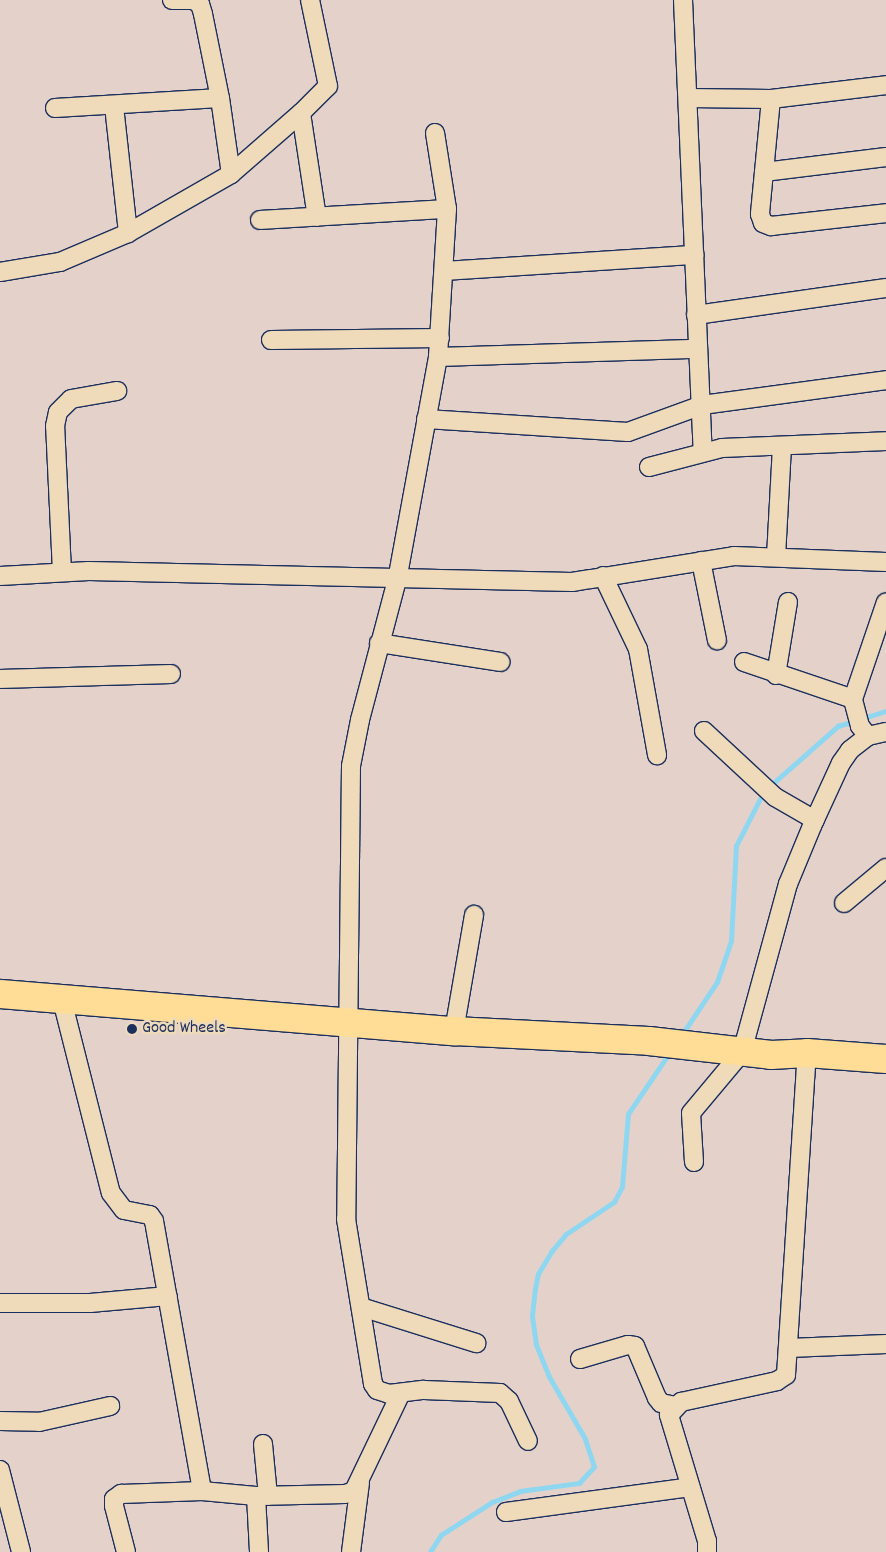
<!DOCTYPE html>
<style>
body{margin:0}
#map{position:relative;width:886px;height:1552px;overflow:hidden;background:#e4d2ca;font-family:Dekko,sans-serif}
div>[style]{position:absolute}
.stream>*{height:4.5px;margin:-2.25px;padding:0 2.25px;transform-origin:2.25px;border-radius:2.25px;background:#8fd7f0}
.roads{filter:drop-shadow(1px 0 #1b2f5e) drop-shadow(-1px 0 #1b2f5e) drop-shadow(0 1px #1b2f5e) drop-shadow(0 -1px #1b2f5e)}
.minor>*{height:18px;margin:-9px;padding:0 9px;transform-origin:9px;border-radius:9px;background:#efdab9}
.primary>*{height:28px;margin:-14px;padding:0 14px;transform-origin:14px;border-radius:14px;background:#ffdd96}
.dots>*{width:14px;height:14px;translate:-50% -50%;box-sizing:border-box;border:2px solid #efdab9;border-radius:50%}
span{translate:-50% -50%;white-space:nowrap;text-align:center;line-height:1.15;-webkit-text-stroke:5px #efdab9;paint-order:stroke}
.poi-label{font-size:18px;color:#1b2f5e}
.left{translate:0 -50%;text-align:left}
</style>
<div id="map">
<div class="stream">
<div style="left:861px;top:719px;width:26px;rotate:-18deg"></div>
<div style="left:770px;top:786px;width:91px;rotate:-41.4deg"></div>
<div style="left:838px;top:726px;width:17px;rotate:-17deg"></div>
<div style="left:681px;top:1036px;width:65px;rotate:-56.3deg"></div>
<div style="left:717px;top:982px;width:43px;rotate:-71.1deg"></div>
<div style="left:731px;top:941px;width:95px;rotate:-87deg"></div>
<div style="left:736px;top:846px;width:62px;rotate:-63deg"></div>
<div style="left:430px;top:1552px;width:20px;rotate:-57deg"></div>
<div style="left:441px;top:1535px;width:61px;rotate:-32.9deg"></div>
<div style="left:492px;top:1502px;width:30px;rotate:-21deg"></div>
<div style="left:520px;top:1491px;width:60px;rotate:-7.7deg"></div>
<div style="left:579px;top:1483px;width:22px;rotate:-47deg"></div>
<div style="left:594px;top:1467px;width:29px;rotate:-108deg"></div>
<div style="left:585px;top:1439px;width:72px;rotate:-120.1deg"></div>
<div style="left:549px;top:1377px;width:35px;rotate:-112deg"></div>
<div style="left:536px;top:1345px;width:29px;rotate:-98deg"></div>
<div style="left:532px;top:1316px;width:27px;rotate:-84deg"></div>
<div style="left:535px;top:1289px;width:15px;rotate:-79deg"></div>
<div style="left:538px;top:1274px;width:26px;rotate:-59deg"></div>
<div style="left:551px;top:1252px;width:23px;rotate:-50deg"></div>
<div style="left:566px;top:1234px;width:58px;rotate:-33.7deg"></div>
<div style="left:614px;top:1202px;width:17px;rotate:-62deg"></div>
<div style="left:622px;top:1187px;width:73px;rotate:-85.3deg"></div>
<div style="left:628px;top:1114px;width:75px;rotate:-55.9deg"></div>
</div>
<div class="roads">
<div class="minor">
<div style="left:172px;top:0;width:21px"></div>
<div style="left:193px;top:0;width:8px;rotate:30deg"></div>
<div style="left:200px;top:4px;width:10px;rotate:73deg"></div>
<div style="left:203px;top:14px;width:86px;rotate:78.6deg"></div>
<div style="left:220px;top:98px;width:77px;rotate:81.8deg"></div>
<div style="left:683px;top:0;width:451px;rotate:87.5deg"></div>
<div style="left:688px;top:98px;width:83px;rotate:0.7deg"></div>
<div style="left:771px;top:99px;width:116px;rotate:-6.9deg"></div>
<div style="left:771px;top:99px;width:116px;rotate:95.5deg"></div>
<div style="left:760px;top:214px;width:9px;rotate:72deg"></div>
<div style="left:763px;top:223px;width:9px;rotate:21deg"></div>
<div style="left:771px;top:226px;width:116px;rotate:-6.4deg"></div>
<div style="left:114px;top:106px;width:128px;rotate:83.7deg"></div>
<div style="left:55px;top:108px;width:165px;rotate:-3.5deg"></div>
<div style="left:301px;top:113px;width:38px;rotate:-45deg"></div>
<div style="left:328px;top:86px;width:88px;rotate:-101.8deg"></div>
<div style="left:435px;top:133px;width:77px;rotate:81deg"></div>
<div style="left:447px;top:209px;width:148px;rotate:93.5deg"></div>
<div style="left:438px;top:357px;width:223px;rotate:100.4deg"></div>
<div style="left:398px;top:576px;width:149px;rotate:104.8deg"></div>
<div style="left:360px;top:720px;width:47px;rotate:101.1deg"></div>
<div style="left:351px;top:766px;width:453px;rotate:90.6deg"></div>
<div style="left:346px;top:1219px;width:167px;rotate:80.7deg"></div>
<div style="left:373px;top:1384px;width:7px;rotate:56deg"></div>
<div style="left:377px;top:1390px;width:13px;rotate:18deg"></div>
<div style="left:389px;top:1394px;width:35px;rotate:-7deg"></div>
<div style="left:424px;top:1390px;width:76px;rotate:2.3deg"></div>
<div style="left:500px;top:1393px;width:12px;rotate:42deg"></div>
<div style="left:509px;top:1401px;width:44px;rotate:64.6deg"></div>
<div style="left:764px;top:172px;width:123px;rotate:-7deg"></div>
<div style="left:260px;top:220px;width:187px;rotate:-3.4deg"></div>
<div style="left:445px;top:271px;width:250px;rotate:-3.7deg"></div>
<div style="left:0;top:272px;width:61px;rotate:-9.5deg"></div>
<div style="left:60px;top:262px;width:74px;rotate:-23.1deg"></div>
<div style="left:128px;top:233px;width:119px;rotate:-29.8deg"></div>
<div style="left:231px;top:174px;width:93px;rotate:-41.1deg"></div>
<div style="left:301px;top:113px;width:105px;rotate:81.3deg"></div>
<div style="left:696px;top:315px;width:192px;rotate:-8.1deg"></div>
<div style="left:271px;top:340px;width:169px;rotate:-0.7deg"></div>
<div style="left:438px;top:357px;width:260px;rotate:-1.8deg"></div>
<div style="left:426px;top:419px;width:202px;rotate:3.7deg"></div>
<div style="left:628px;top:432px;width:79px;rotate:-20deg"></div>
<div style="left:702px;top:405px;width:186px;rotate:-7.7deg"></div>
<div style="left:649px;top:467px;width:75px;rotate:-14.6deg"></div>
<div style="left:722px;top:448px;width:164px;rotate:-2.4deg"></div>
<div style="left:776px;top:557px;width:111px;rotate:-86.9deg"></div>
<div style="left:701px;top:561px;width:81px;rotate:78.6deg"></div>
<div style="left:62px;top:572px;width:146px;rotate:-92.7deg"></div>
<div style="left:55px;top:426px;width:14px;rotate:-78deg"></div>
<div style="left:58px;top:412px;width:18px;rotate:-45deg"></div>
<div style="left:71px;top:399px;width:47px;rotate:-9.9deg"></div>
<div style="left:0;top:576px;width:89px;rotate:-3.2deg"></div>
<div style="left:89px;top:571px;width:483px;rotate:1.3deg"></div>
<div style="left:572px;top:582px;width:164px;rotate:-9.1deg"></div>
<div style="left:734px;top:556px;width:152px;rotate:2.3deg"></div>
<div style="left:603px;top:576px;width:81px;rotate:64.4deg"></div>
<div style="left:638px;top:649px;width:108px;rotate:79.8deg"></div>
<div style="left:379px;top:643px;width:123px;rotate:8.9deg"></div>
<div style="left:744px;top:662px;width:115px;rotate:18.7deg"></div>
<div style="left:776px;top:675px;width:74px;rotate:-80.7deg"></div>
<div style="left:0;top:679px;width:171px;rotate:-1.7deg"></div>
<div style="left:704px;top:731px;width:97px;rotate:42.9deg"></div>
<div style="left:775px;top:797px;width:46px;rotate:29.9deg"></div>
<div style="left:868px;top:736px;width:13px;rotate:-129deg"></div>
<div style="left:860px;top:726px;width:28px;rotate:-105deg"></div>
<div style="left:853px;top:699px;width:102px;rotate:-71.2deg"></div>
<div style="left:844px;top:903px;width:55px;rotate:-39.8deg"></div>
<div style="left:62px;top:1000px;width:199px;rotate:75.8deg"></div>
<div style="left:111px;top:1193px;width:21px;rotate:53deg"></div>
<div style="left:124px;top:1210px;width:26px;rotate:11deg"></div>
<div style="left:150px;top:1215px;width:7px;rotate:56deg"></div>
<div style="left:154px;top:1221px;width:274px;rotate:79.9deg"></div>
<div style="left:202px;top:1491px;width:54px;rotate:5.3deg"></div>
<div style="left:256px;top:1496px;width:89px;rotate:-1.3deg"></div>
<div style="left:345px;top:1494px;width:9px;rotate:-18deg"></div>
<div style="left:354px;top:1491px;width:109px;rotate:-64.4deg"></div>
<div style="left:454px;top:1031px;width:118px;rotate:-80.2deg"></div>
<div style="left:694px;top:1162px;width:49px;rotate:-93.5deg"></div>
<div style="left:691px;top:1113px;width:80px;rotate:-50.1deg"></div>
<div style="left:742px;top:1052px;width:174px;rotate:-74.7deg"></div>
<div style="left:788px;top:884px;width:63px;rotate:-67.5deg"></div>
<div style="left:812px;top:826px;width:69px;rotate:-65.3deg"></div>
<div style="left:841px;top:763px;width:16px;rotate:-55deg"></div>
<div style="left:850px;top:750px;width:23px;rotate:-38deg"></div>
<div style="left:868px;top:736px;width:18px;rotate:-13deg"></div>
<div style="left:0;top:1303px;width:90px"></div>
<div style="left:90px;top:1303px;width:78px;rotate:-5.1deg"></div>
<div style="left:361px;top:1307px;width:121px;rotate:17.4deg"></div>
<div style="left:789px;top:1348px;width:97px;rotate:-2.4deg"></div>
<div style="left:580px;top:1359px;width:50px;rotate:-16.3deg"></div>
<div style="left:628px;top:1345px;width:7px;rotate:8deg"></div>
<div style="left:635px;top:1346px;width:56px;rotate:67.1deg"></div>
<div style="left:657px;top:1398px;width:6px;rotate:51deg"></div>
<div style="left:661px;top:1403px;width:14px;rotate:12deg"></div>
<div style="left:0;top:1421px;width:39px;rotate:1deg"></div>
<div style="left:39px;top:1422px;width:73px;rotate:-12.7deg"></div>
<div style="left:263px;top:1444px;width:52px;rotate:84.5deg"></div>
<div style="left:0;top:1470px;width:85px;rotate:75.6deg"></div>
<div style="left:256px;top:1496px;width:56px;rotate:86.9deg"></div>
<div style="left:506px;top:1512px;width:186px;rotate:-7.7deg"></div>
<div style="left:126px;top:1552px;width:48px;rotate:-104.6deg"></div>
<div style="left:114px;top:1506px;width:7px;rotate:-90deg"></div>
<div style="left:114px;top:1499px;width:9px;rotate:-36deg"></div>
<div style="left:121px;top:1494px;width:81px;rotate:-2.1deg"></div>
<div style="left:351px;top:1552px;width:70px;rotate:-82.6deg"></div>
<div style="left:707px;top:1552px;width:11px;rotate:-90deg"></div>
<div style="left:707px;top:1541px;width:132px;rotate:-106.8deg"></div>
<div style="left:669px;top:1415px;width:18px;rotate:-47deg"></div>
<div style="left:681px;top:1402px;width:98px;rotate:-12.3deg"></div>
<div style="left:777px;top:1381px;width:11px;rotate:-34deg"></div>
<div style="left:786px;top:1375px;width:323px;rotate:-86.3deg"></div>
</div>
<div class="primary">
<div style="left:0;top:994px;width:456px;rotate:4.7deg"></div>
<div style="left:454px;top:1031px;width:195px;rotate:2.9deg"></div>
<div style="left:649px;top:1041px;width:123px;rotate:6.5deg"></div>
<div style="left:771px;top:1055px;width:36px;rotate:-3deg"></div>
<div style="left:807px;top:1053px;width:79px;rotate:4.3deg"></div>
</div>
</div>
<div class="dots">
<div style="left:132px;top:1029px;background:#1b2f5e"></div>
</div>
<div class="poi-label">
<span class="left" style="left:142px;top:1029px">Good Wheels</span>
</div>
</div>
